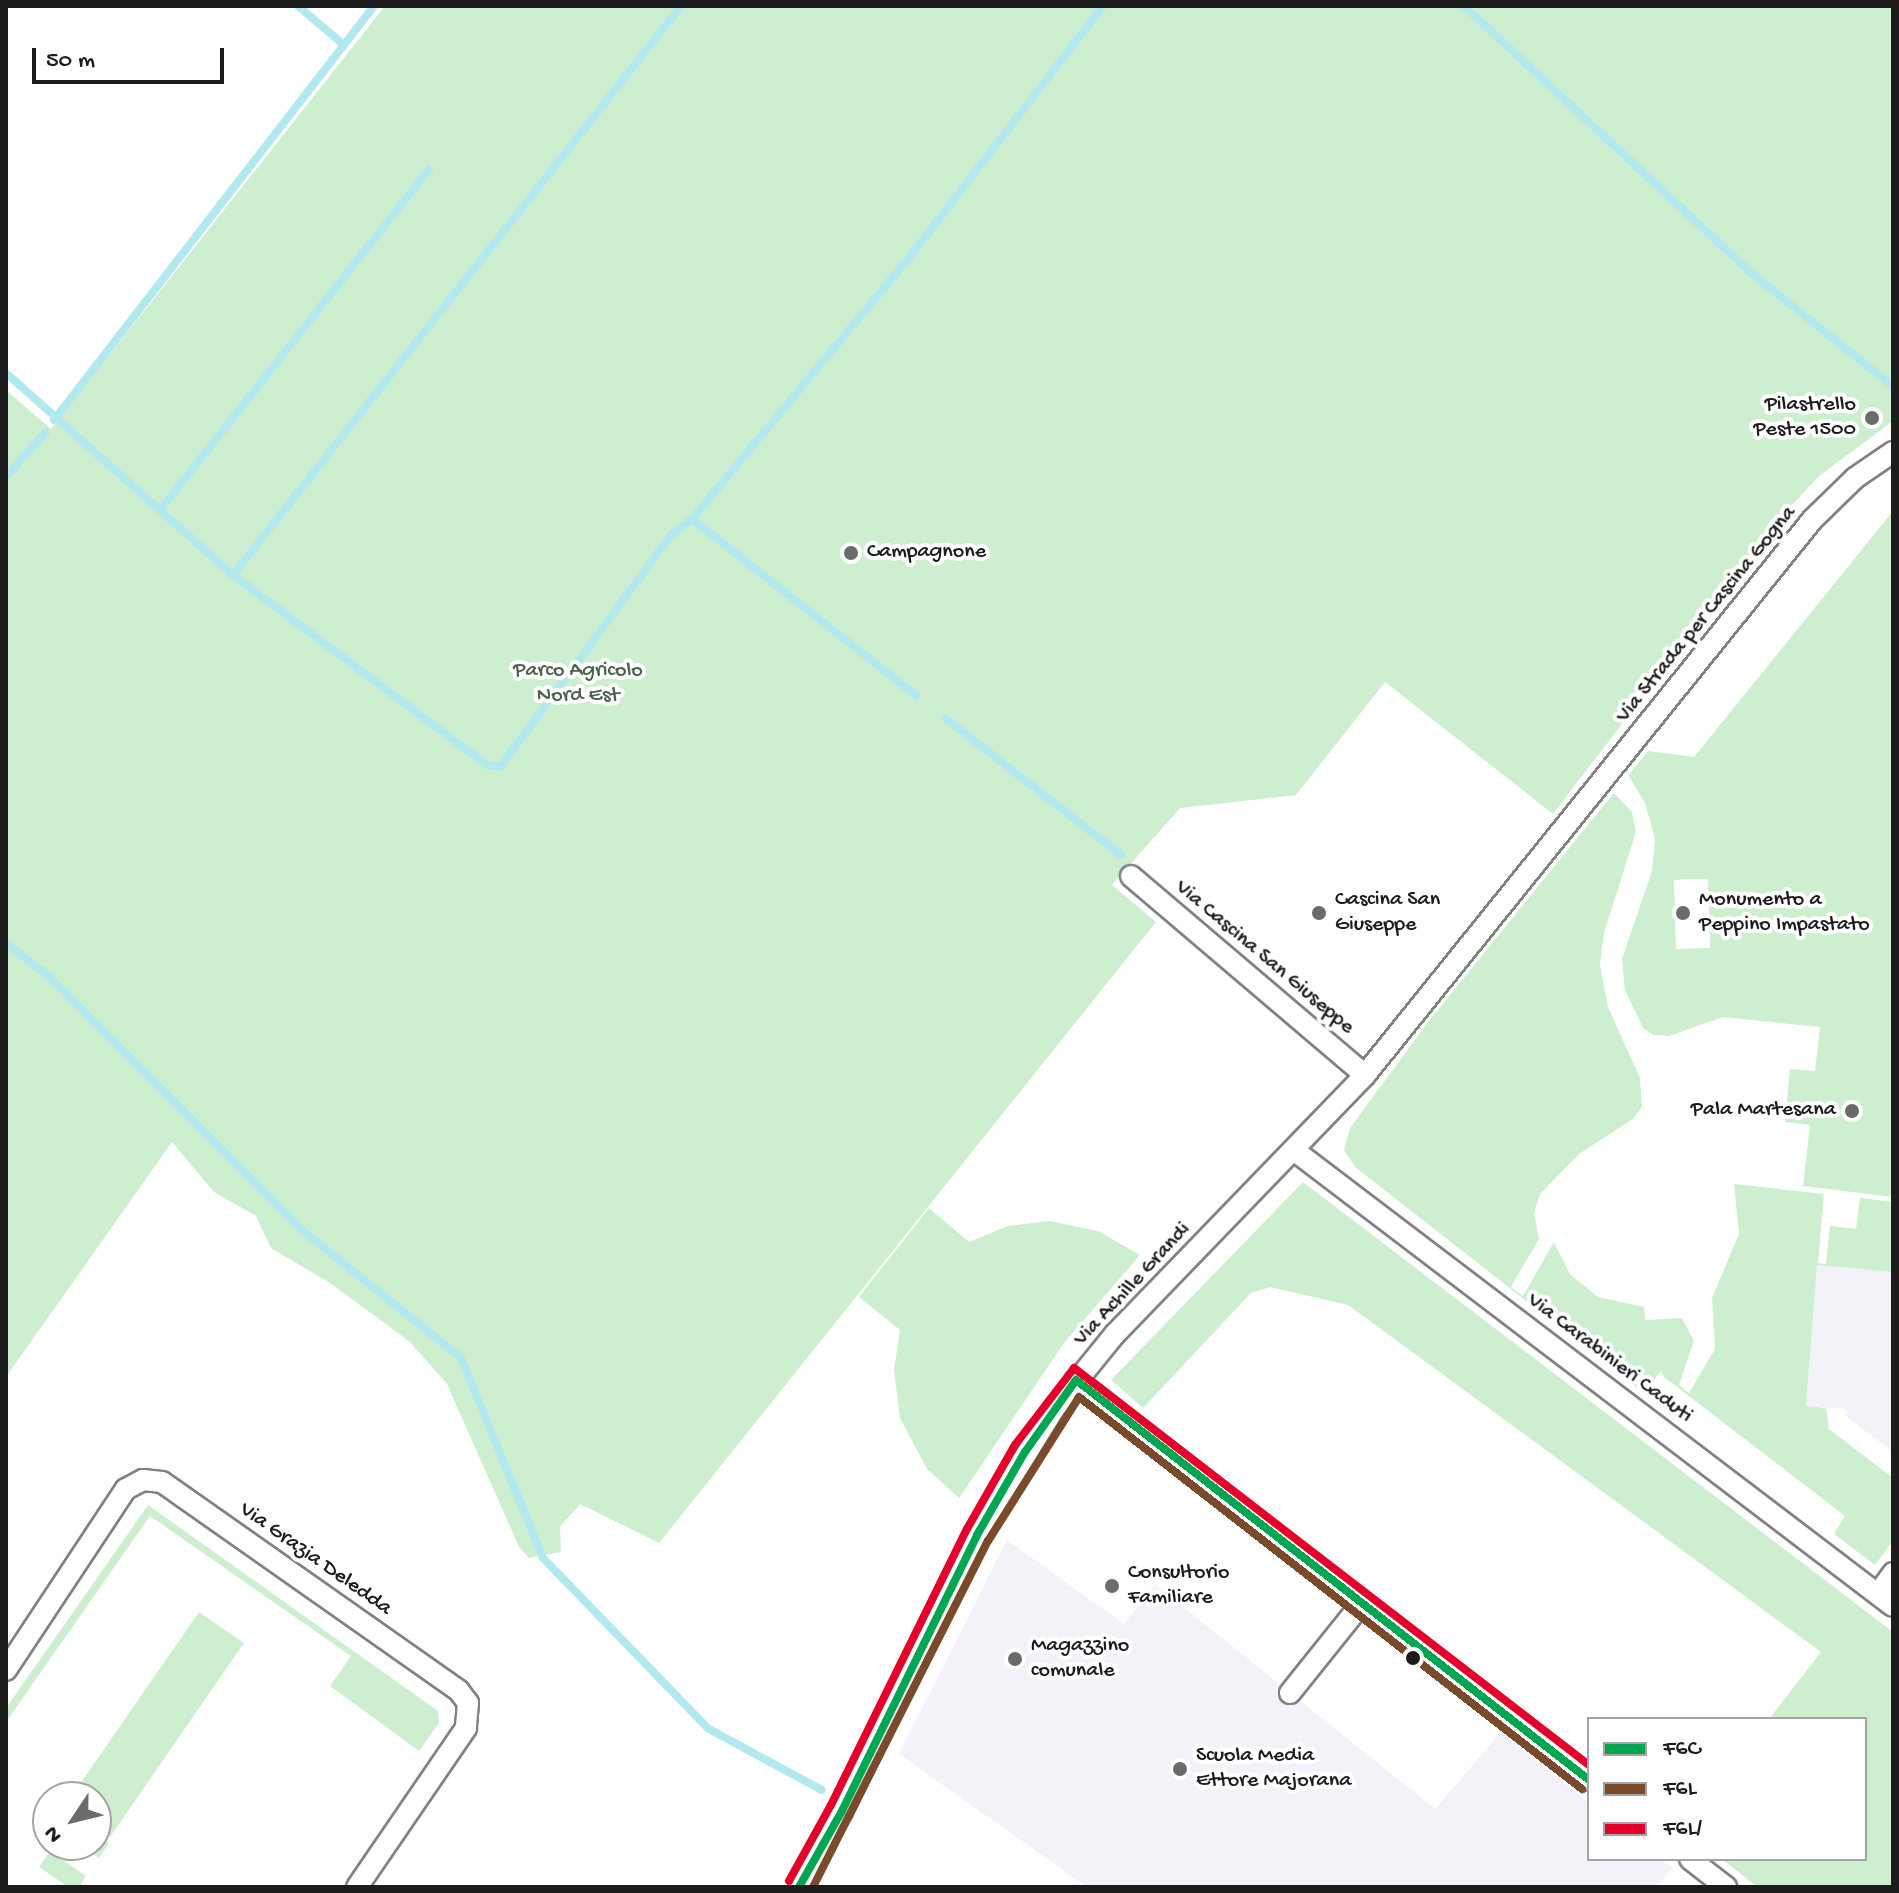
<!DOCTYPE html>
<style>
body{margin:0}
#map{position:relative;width:1899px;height:1893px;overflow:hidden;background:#fff;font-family:"Gochi Hand",sans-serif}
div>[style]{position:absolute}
.built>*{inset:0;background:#f4f2f9}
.green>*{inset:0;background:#cdefd0}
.stream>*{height:8px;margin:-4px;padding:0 4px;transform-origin:4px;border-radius:4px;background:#b1e9ee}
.roads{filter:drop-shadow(2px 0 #828282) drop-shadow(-2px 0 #828282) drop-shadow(0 2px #828282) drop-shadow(0 -2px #828282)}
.street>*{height:20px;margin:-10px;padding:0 10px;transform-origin:10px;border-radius:10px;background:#fff}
.bus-1>*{height:8px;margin:-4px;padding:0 4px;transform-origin:4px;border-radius:4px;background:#00a651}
.bus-2>*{height:8px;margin:-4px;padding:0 4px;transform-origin:4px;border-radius:4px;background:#7a4b2a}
.bus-3>*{height:8px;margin:-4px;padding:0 4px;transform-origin:4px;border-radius:4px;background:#e4002b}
.dots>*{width:22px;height:22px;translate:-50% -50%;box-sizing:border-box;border:4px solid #fff;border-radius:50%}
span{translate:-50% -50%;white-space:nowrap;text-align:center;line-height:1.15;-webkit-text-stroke:8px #fff;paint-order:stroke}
.poi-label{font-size:22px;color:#1c1c1c}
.right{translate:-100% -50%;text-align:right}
.left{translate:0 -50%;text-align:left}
.street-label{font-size:22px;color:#1c1c1c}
.park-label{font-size:22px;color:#4c614e}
.frame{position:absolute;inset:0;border:8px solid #1c1c1c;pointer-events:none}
.legend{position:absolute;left:1587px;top:1717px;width:280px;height:144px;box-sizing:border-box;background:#fff;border:2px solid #a4a4a4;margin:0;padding:10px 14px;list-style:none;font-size:24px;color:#1c1c1c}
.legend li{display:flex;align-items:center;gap:16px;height:40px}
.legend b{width:40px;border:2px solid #a4a4a4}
.north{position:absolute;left:32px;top:1781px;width:80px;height:80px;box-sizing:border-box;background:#fff;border:2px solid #a4a4a4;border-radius:50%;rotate:235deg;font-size:22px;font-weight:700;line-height:32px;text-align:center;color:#1c1c1c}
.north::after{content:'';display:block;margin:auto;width:28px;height:36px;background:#6b6b6b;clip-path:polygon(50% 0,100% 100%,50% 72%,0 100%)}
.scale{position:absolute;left:32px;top:48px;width:192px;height:36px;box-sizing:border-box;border:4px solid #1c1c1c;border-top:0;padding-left:10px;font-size:24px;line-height:28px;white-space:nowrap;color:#1c1c1c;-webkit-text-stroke:6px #fff;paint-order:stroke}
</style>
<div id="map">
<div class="built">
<div style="clip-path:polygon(1817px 1265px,1893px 1272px,1893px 1452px,1848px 1418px,1845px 1409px,1806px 1406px)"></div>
<div style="clip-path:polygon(1007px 1540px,1124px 1624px,1155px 1584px,1435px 1809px,1501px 1732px,1589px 1803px,1589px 1859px,1660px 1859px,1672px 1868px,1657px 1887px,1087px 1887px,899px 1754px)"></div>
</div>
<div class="green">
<div style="clip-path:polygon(385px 6px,1893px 6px,1893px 421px,1819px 476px,1779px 519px,1553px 814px,1385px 682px,1296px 795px,1180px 808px,1112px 885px,1156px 922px,659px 1543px,580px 1504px,560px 1527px,561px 1552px,529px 1558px,519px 1547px,447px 1384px,410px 1342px,330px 1283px,271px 1248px,256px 1216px,214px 1192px,172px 1142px,6px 1377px,6px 390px,51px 429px)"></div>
<div style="clip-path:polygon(evenodd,1893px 511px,1893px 1197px,1803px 1186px,1810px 1125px,1785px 1122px,1790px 1069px,1815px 1071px,1820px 1027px,1723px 1017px,1669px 1036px,1653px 1035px,1643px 1028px,1625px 990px,1622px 959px,1652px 871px,1655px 839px,1645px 803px,1628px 775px,1614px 793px,1632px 812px,1636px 832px,1604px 933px,1600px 965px,1608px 1007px,1640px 1078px,1642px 1107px,1633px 1119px,1579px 1154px,1540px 1194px,1534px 1213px,1539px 1239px,1511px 1287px,1523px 1296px,1554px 1242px,1570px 1274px,1598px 1297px,1644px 1307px,1645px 1320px,1682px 1318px,1694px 1341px,1679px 1385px,1689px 1393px,1715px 1349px,1712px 1298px,1739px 1234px,1734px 1184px,1824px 1194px,1818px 1263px,1826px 1264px,1830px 1226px,1856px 1229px,1860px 1198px,1893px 1202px,1893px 1272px,1817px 1265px,1806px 1406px,1826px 1408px,1829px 1429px,1893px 1478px,1893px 1541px,1875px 1565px,1834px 1534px,1845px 1516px,1664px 1377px,1661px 1371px,1644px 1393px,1355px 1167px,1344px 1150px,1350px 1128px,1428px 1022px,1648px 751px,1694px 757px,1893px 511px,1691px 879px,1708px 879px,1710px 948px,1676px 949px,1674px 880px,1691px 879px)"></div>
<div style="clip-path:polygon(1303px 1182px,1893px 1632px,1893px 1887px,1757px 1887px,1722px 1859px,1865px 1859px,1865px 1719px,1769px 1719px,1821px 1652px,1348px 1305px,1270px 1287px,1251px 1293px,1143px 1408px,1111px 1380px)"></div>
<div style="clip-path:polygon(929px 1208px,969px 1242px,1008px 1226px,1049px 1221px,1098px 1231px,1140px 1255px,1064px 1343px,959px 1498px,927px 1469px,900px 1418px,894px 1370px,900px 1330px,859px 1297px)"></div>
<div style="clip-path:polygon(148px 1505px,438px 1711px,439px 1723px,419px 1751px,330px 1686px,351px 1656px,150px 1516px,6px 1722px,6px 1708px)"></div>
<div style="clip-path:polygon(199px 1612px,244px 1643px,110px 1837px,96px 1827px,96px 1797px,71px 1797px)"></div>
<div style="clip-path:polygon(96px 1833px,109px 1843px,99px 1858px,80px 1845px,96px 1845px)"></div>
<div style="clip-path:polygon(50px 1851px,86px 1876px,79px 1887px,68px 1887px,39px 1867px)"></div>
</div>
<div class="stream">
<div style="left:298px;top:6px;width:60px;rotate:40.3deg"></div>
<div style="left:1464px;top:6px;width:397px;rotate:42.9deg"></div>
<div style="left:1755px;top:276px;width:176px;rotate:38.6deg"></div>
<div style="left:6px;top:373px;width:304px;rotate:41.7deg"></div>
<div style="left:233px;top:575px;width:317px;rotate:36.8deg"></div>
<div style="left:487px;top:765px;width:13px;rotate:9deg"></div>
<div style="left:500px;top:767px;width:288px;rotate:-53.6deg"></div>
<div style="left:671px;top:535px;width:26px;rotate:-37deg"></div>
<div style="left:692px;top:519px;width:344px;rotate:-50.3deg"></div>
<div style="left:912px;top:254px;width:313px;rotate:-52.4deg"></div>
<div style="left:54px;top:420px;width:523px;rotate:-52.3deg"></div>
<div style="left:6px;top:476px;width:59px;rotate:-47.7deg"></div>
<div style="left:160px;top:510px;width:434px;rotate:-51.7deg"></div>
<div style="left:692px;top:519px;width:286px;rotate:38.2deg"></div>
<div style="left:233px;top:575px;width:724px;rotate:-51.79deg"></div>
<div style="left:945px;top:718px;width:223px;rotate:37.9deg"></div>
<div style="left:6px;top:943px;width:57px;rotate:37.9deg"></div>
<div style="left:51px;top:978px;width:356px;rotate:45.1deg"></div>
<div style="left:302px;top:1230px;width:204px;rotate:38.8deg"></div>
<div style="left:461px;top:1358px;width:216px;rotate:67.7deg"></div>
<div style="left:543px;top:1558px;width:238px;rotate:45.9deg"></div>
<div style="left:709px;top:1729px;width:128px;rotate:28.4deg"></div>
</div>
<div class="roads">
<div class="street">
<div style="left:1131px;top:876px;width:307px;rotate:40.4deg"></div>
<div style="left:1295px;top:1151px;width:751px;rotate:37.27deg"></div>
<div style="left:1076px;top:1380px;width:651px;rotate:37.94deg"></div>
<div style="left:1878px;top:1594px;width:26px;rotate:-54deg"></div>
<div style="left:6px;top:1670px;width:217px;rotate:-56.5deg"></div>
<div style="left:126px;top:1489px;width:19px;rotate:-28deg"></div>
<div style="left:143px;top:1480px;width:19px;rotate:6deg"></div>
<div style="left:162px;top:1482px;width:363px;rotate:35.1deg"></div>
<div style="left:459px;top:1691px;width:15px;rotate:53deg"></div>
<div style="left:468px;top:1703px;width:25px;rotate:95deg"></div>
<div style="left:466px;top:1728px;width:193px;rotate:124.4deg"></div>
<div style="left:1290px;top:1693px;width:115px;rotate:-51.3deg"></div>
<div style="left:1690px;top:1859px;width:46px;rotate:37.9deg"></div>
<div style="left:799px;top:1887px;width:87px;rotate:-60.5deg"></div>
<div style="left:842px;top:1811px;width:307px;rotate:-63.9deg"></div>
<div style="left:977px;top:1535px;width:148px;rotate:-58.6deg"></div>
<div style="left:1054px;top:1409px;width:97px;rotate:-50.9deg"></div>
<div style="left:1115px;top:1334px;width:360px;rotate:-46deg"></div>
<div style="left:1365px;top:1075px;width:713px;rotate:-51.15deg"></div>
<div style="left:1812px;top:520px;width:60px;rotate:-44.3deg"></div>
<div style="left:1855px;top:478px;width:46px;rotate:-34.4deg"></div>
</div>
</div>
<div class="bus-1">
<div style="left:799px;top:1887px;width:87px;rotate:-60.5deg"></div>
<div style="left:842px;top:1811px;width:307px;rotate:-63.9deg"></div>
<div style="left:977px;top:1535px;width:96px;rotate:-60deg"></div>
<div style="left:1025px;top:1452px;width:88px;rotate:-54.7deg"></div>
<div style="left:1076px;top:1380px;width:651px;rotate:37.94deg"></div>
</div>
<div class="bus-2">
<div style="left:813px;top:1887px;width:388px;rotate:-63.2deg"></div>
<div style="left:988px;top:1541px;width:170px;rotate:-57.7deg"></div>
<div style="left:1079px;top:1397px;width:638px;rotate:37.93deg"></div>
</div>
<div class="bus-3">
<div style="left:789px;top:1881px;width:87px;rotate:-61.1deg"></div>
<div style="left:831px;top:1805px;width:308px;rotate:-63.8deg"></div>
<div style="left:967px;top:1529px;width:97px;rotate:-60.3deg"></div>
<div style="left:1015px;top:1445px;width:97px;rotate:-52.5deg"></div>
<div style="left:1074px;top:1368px;width:650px;rotate:37.63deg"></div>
</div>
<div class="dots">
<div style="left:1872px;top:418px;background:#6b6b6b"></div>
<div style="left:851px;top:553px;background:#6b6b6b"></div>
<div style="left:1319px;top:913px;background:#6b6b6b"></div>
<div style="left:1683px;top:913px;background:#6b6b6b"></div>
<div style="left:1852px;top:1111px;background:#6b6b6b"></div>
<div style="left:1112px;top:1586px;background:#6b6b6b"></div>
<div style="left:1413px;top:1658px;background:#1c1c1c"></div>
<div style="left:1015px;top:1659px;background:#6b6b6b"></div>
<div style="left:1180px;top:1769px;background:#6b6b6b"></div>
</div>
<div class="poi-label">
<span class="right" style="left:1856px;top:418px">Pilastrello<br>Peste 1500</span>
<span class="left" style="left:867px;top:553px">Campagnone</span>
<span class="left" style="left:1335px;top:913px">Cascina San<br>Giuseppe</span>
<span class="left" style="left:1699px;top:913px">Monumento a<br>Peppino Impastato</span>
<span class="right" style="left:1836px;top:1111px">Pala Martesana</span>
<span class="left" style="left:1128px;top:1586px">Consultorio<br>Familiare</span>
<span class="left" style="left:1031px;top:1659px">Magazzino<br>comunale</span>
<span class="left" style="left:1196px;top:1769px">Scuola Media<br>Ettore Majorana</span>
</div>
<div class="street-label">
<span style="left:1707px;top:615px;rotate:-51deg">Via Strada per Cascina Gogna</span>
<span style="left:1264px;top:958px;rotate:40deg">Via Cascina San Giuseppe</span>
<span style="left:1133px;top:1285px;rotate:-47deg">Via Achille Grandi</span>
<span style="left:1609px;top:1359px;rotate:37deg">Via Carabinieri Caduti</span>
<span style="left:315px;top:1560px;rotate:35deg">Via Grazia Deledda</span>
</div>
<div class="park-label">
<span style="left:578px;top:684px">Parco Agricolo<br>Nord Est</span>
</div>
<div class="frame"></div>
<ul class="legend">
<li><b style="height:10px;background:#00a651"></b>F6C</li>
<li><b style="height:10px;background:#7a4b2a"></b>F6L</li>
<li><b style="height:10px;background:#e4002b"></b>F6L/</li>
</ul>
<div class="north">N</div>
<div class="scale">50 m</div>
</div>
